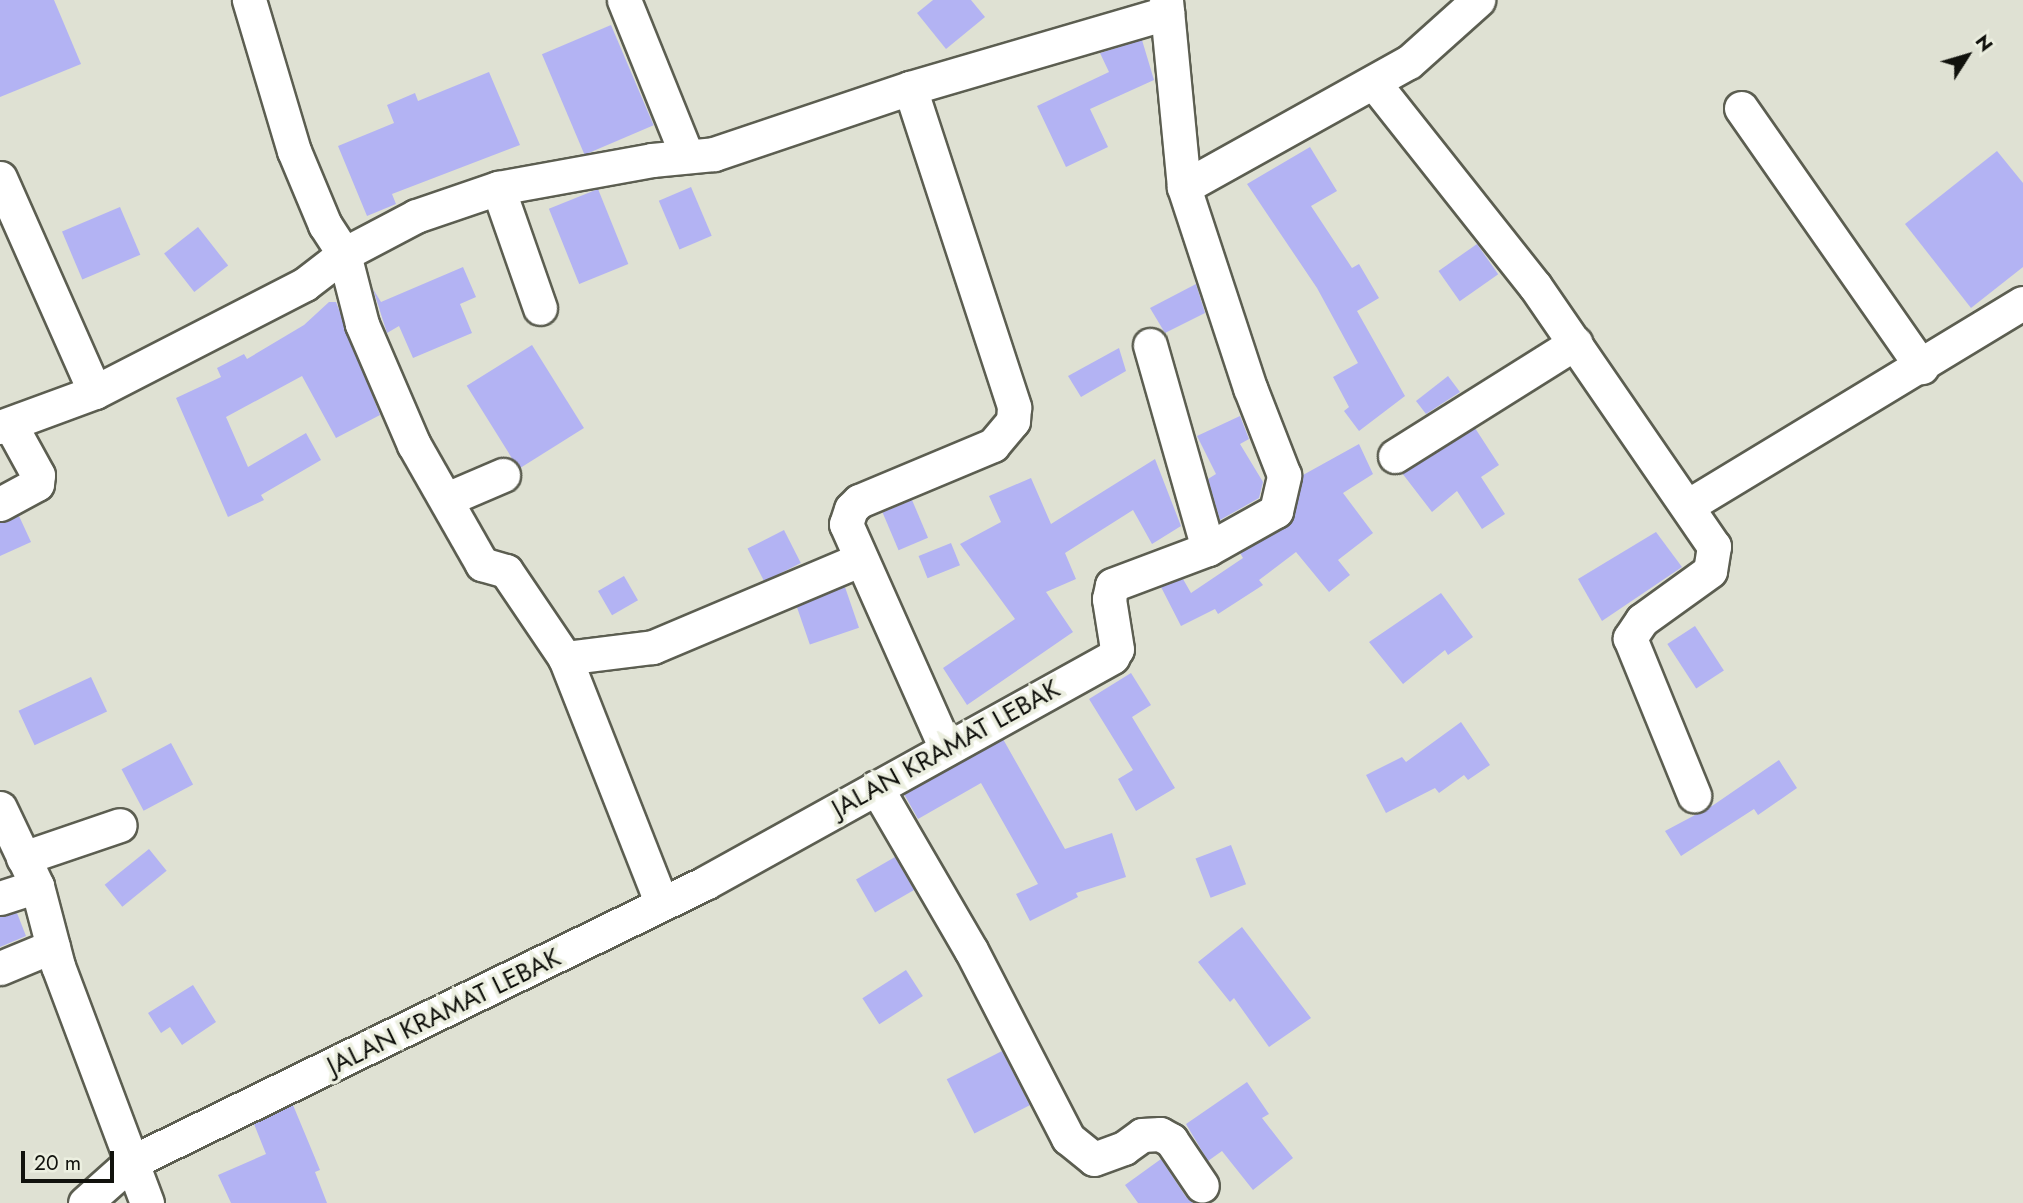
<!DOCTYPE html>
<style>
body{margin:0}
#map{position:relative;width:2023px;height:1203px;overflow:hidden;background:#dfe1d3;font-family:Jost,sans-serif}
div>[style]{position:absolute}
.building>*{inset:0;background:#b3b3f3;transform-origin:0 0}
.roads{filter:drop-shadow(2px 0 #5c5e51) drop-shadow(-2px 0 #5c5e51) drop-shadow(0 2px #5c5e51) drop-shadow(0 -2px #5c5e51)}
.minor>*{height:33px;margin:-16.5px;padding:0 16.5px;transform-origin:16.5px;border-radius:16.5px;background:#fff}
span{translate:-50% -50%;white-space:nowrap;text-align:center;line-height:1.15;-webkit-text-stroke:7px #ecefe0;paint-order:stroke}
.street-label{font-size:26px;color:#11120d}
.north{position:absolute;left:1932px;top:21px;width:70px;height:70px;-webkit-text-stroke:5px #ecefe0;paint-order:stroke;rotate:53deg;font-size:19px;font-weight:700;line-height:28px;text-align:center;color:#11120d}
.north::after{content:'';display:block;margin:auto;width:24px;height:32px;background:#11120d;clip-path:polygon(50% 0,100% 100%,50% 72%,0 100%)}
.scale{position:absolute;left:21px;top:1151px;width:93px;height:32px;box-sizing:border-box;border:4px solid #11120d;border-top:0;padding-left:9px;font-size:21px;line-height:24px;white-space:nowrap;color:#11120d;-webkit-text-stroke:5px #ecefe0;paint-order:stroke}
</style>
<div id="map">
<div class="building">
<div style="clip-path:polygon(0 0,54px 0,81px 64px,0 97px)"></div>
<div style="clip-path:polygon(933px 0,971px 0,985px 17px,946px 49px,917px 13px)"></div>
<div style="left:611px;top:25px;width:109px;height:75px;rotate:67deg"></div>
<div style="clip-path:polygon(1142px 40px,1154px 80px,1090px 109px,1108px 147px,1066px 167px,1037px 106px,1109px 72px,1100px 53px)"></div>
<div style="clip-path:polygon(489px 72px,520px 145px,392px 194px,396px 204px,367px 216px,338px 146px,394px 123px,387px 105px,415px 93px,418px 101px)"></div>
<div style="clip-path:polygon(1310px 147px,1337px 191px,1311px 206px,1352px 268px,1359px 264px,1379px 298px,1357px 311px,1405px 396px,1359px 431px,1344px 411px,1349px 407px,1333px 377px,1358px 363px,1317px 288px,1247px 184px)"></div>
<div style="clip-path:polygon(1997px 151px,2023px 183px,2023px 267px,1971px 308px,1905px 224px)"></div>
<div style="left:691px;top:187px;width:53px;height:35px;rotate:67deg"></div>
<div style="left:598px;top:189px;width:81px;height:53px;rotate:68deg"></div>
<div style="left:120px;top:207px;width:52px;height:63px;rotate:67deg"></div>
<div style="left:198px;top:227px;width:49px;height:43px;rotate:52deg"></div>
<div style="left:1477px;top:244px;width:37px;height:47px;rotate:55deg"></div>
<div style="clip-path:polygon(463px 267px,476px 297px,460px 304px,472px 333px,413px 358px,399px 326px,387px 333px,373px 289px,381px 302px)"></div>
<div style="clip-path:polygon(1196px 284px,1205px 313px,1165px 333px,1150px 308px)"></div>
<div style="clip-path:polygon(329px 302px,336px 302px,380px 415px,336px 438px,302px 376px,226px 417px,248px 467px,306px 433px,321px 460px,261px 495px,264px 500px,228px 517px,176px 398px,221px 377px,217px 368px,244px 354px,247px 359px,304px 325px)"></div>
<div style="left:532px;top:345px;width:98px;height:77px;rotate:58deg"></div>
<div style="clip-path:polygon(1119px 348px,1126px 371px,1081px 397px,1068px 376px)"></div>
<div style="clip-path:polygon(1448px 376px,1460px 392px,1426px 414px,1416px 401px)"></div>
<div style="clip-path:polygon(1240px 416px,1249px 439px,1240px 444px,1263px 482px,1259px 498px,1220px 520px,1208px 479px,1216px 474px,1197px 436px)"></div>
<div style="clip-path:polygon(1475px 428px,1499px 465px,1481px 477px,1505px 514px,1482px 529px,1457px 491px,1432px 512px,1402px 473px)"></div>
<div style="clip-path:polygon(1359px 444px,1373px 474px,1343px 493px,1373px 533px,1338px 560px,1350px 575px,1329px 592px,1296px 552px,1259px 580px,1263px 585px,1218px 614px,1215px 609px,1181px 626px,1161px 587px,1183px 579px,1191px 593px,1243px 558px,1240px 553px,1292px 522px,1303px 475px)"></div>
<div style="clip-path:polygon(1155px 459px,1181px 526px,1152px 544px,1133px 510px,1065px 553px,1076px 579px,1046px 592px,1073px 632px,967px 705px,943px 668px,1015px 619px,960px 544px,1001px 522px,989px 496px,1031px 478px,1051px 524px)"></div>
<div style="left:912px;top:500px;width:41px;height:32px;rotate:67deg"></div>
<div style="clip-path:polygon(19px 516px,31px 542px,0 556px,0 523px)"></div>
<div style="left:784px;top:530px;width:37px;height:41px;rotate:63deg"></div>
<div style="clip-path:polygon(1656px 532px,1682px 567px,1602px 621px,1578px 579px)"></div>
<div style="left:951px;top:543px;width:24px;height:35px;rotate:68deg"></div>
<div style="left:624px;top:576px;width:28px;height:30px;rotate:60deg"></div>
<div style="left:845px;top:587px;width:43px;height:52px;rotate:71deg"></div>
<div style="clip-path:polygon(1441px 593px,1473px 637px,1448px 655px,1445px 650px,1403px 684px,1369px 642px)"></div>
<div style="left:1695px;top:626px;width:53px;height:33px;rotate:57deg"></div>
<div style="clip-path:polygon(1131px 673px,1151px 705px,1132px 717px,1175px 788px,1136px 811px,1118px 779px,1133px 770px,1089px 699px)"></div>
<div style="left:91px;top:677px;width:38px;height:80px;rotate:65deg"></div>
<div style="clip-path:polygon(1461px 722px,1490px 765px,1468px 780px,1464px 775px,1439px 793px,1435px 788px,1386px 813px,1366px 775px,1402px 757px,1406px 762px)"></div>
<div style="clip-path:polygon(1003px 739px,1065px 849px,1112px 833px,1126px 877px,1076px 893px,1078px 897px,1030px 921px,1016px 894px,1038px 884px,981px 783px,918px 819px,904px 794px)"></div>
<div style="left:171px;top:743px;width:47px;height:56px;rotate:62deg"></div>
<div style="clip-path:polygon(1779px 760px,1797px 788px,1758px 815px,1754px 809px,1681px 856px,1665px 831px,1712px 806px)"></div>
<div style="left:1231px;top:845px;width:42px;height:38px;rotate:69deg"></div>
<div style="left:149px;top:849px;width:28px;height:57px;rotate:51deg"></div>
<div style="left:895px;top:857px;width:38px;height:45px;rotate:60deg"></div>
<div style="clip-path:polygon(17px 913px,26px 936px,0 947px,0 917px)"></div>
<div style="clip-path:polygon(1242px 927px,1311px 1018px,1269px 1047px,1234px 998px,1230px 1002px,1198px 962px)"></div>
<div style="left:906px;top:970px;width:31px;height:52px;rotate:57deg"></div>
<div style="clip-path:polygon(193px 985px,216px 1022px,182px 1045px,170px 1027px,161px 1033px,148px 1013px)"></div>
<div style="left:1002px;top:1051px;width:61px;height:62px;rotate:63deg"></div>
<div style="clip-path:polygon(1247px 1082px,1269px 1114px,1262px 1118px,1293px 1158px,1253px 1190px,1222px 1151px,1208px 1161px,1186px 1124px)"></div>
<div style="clip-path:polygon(293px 1105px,320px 1170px,315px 1172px,327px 1203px,231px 1203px,218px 1175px,266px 1154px,254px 1124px)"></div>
<div style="clip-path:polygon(1161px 1159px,1186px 1197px,1193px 1203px,1138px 1203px,1125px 1185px)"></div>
</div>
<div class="roads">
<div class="minor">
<div style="left:624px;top:0;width:168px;rotate:68deg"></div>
<div style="left:1374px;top:83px;width:259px;rotate:51.6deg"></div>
<div style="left:1535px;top:286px;width:316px;rotate:55.5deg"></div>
<div style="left:1714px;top:546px;width:25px;rotate:99deg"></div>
<div style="left:1710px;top:571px;width:84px;rotate:144.2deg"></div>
<div style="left:1642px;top:620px;width:22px;rotate:124deg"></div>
<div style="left:1630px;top:638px;width:170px;rotate:67.8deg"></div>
<div style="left:910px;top:88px;width:336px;rotate:71.9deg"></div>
<div style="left:1014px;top:407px;width:14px;rotate:94deg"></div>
<div style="left:1013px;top:421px;width:31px;rotate:130deg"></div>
<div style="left:993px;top:445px;width:145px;rotate:157.3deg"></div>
<div style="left:859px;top:501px;width:11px;rotate:135deg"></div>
<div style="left:851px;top:509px;width:16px;rotate:108deg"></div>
<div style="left:846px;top:524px;width:246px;rotate:66deg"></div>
<div style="left:1741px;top:108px;width:316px;rotate:55.1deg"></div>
<div style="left:0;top:178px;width:234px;rotate:66.1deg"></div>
<div style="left:1184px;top:187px;width:257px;rotate:-29.1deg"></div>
<div style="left:1409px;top:62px;width:93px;rotate:-41.9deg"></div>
<div style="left:498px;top:188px;width:127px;rotate:70.7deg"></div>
<div style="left:1150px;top:345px;width:212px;rotate:74.1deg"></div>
<div style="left:0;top:427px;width:101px;rotate:-20.2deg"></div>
<div style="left:95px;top:392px;width:236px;rotate:-27.2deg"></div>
<div style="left:305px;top:284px;width:49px;rotate:-37.6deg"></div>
<div style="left:344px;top:254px;width:35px;rotate:-123deg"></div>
<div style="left:325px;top:225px;width:80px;rotate:-112.7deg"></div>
<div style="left:294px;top:151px;width:158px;rotate:-106.6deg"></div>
<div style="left:1395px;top:456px;width:213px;rotate:-32.1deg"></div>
<div style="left:447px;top:499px;width:61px;rotate:-23.2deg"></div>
<div style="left:0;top:504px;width:42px;rotate:-28.4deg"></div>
<div style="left:37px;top:484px;width:9px;rotate:-84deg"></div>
<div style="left:38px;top:475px;width:58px;rotate:-118.8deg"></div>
<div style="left:1689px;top:505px;width:390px;rotate:-31.2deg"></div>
<div style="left:859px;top:560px;width:224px;rotate:157.1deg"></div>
<div style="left:653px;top:647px;width:89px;rotate:172.9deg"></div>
<div style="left:565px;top:658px;width:105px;rotate:-124.1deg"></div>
<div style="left:506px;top:571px;width:25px;rotate:-164deg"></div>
<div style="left:482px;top:564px;width:137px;rotate:-119.7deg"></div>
<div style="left:414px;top:445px;width:132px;rotate:-113.3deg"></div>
<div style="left:362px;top:324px;width:72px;rotate:-104.4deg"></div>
<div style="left:344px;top:254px;width:81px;rotate:-27.8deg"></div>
<div style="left:416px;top:216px;width:87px;rotate:-18.9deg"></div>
<div style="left:498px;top:188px;width:157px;rotate:-10.3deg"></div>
<div style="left:652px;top:160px;width:62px;rotate:-5.5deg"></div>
<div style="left:714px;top:154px;width:207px;rotate:-18.6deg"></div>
<div style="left:910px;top:88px;width:268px;rotate:-16.3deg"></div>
<div style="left:565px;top:658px;width:264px;rotate:68.5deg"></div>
<div style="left:876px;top:787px;width:189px;rotate:59.8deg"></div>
<div style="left:971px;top:950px;width:212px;rotate:62.7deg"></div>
<div style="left:1068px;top:1138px;width:33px;rotate:39deg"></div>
<div style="left:1094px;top:1159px;width:32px;rotate:-20deg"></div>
<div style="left:1124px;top:1148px;width:22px;rotate:-36deg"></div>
<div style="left:1142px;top:1135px;width:18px;rotate:-3deg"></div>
<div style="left:1160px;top:1134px;width:13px;rotate:29deg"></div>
<div style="left:1171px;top:1140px;width:55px;rotate:56deg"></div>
<div style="left:0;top:808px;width:86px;rotate:64.6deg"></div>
<div style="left:37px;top:886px;width:83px;rotate:75.3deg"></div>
<div style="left:58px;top:966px;width:253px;rotate:69.4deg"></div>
<div style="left:23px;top:858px;width:102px;rotate:-18.8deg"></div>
<div style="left:0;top:898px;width:39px;rotate:-18deg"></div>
<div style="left:0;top:968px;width:57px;rotate:-22.5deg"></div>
<div style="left:85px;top:1203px;width:60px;rotate:-41.6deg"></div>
<div style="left:130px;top:1163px;width:640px;rotate:-25.96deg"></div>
<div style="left:705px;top:883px;width:466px;rotate:-29deg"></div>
<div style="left:1112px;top:657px;width:9px;rotate:-58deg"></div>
<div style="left:1117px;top:649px;width:51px;rotate:-99.1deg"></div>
<div style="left:1109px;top:599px;width:14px;rotate:-78deg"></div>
<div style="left:1112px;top:585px;width:103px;rotate:-20.6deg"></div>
<div style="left:1208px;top:549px;width:78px;rotate:-29.2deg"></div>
<div style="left:1276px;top:511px;width:37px;rotate:-77deg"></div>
<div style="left:1284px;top:475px;width:93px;rotate:-111.3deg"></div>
<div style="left:1250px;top:388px;width:212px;rotate:-108.2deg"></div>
<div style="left:1184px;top:187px;width:188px;rotate:-95.5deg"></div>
</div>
</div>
<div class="street-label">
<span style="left:946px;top:749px;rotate:-29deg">JALAN KRAMAT LEBAK</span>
<span style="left:444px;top:1012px;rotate:-26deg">JALAN KRAMAT LEBAK</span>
</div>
<div class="north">N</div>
<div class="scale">20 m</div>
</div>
